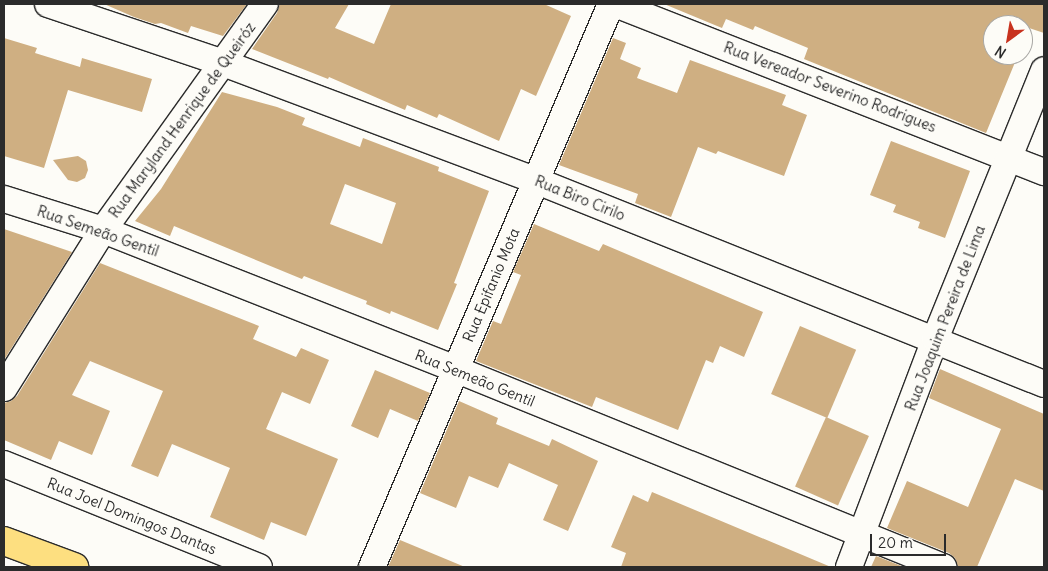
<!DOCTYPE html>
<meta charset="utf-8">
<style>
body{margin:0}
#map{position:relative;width:1048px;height:571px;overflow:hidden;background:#fdfcf7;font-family:Delius,sans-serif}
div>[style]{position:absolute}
.building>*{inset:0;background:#cfaf82;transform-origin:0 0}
.roads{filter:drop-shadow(1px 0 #2b2b2b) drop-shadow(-1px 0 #2b2b2b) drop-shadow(0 1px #2b2b2b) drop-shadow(0 -1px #2b2b2b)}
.minor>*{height:26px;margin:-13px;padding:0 13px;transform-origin:13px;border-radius:13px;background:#fdfcf7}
.major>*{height:28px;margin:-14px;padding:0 14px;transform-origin:14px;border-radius:14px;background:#fddf80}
span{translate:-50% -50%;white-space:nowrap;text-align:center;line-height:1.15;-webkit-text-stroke:5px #fdfcf7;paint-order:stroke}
.street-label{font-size:15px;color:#2b2b2b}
.frame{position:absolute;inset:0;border:5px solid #2b2b2b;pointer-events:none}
.north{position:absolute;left:983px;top:15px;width:50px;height:50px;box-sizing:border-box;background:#fdfcf7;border:1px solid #a9a8a5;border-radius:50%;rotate:212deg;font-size:14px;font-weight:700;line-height:20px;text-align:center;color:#2b2b2b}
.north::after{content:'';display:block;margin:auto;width:18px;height:22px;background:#c8321e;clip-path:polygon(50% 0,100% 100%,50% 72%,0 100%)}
.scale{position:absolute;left:870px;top:534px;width:76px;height:22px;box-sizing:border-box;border:2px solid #2b2b2b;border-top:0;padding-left:6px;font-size:15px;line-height:18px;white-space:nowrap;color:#2b2b2b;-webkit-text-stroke:4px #fdfcf7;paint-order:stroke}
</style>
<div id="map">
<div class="building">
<div style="clip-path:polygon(104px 4px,247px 4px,223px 36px,191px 26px,188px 33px,161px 23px,155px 24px,134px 17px)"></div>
<div style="clip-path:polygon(280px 4px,349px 4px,335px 28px,374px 44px,391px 4px,544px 4px,571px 16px,536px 96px,521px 89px,499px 141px,439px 114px,437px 118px,407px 105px,405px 110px,329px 77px,328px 79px,252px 49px,277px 13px)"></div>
<div style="clip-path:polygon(664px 4px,1044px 4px,1044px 33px,1029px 28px,1023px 43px,1023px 25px,993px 25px,993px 55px,1018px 55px,986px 133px,804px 59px,808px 48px,755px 26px,753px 30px,726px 19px,722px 28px)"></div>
<div style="clip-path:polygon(4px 38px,37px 48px,35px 53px,80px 67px,82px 58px,152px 79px,142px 112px,68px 90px,44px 168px,4px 156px)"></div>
<div style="clip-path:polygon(613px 38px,626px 43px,620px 59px,641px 68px,637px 78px,677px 93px,690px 60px,786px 95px,782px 105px,807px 115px,784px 176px,718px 151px,716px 154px,698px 147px,671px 217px,635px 203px,638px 194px,559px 165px)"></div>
<div style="clip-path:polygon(evenodd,222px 92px,277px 107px,305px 118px,302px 125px,360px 147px,363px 138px,439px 167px,438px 171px,489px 191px,454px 283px,457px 284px,438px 330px,391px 311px,390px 314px,366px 304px,367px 301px,304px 276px,302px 279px,174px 226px,170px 236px,135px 221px,161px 189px,222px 92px,345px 184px,396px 203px,382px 244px,330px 224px,345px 184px)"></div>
<div style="clip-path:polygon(891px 141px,970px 171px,945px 238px,918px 228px,920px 222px,893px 212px,896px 205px,870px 195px)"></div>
<div style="clip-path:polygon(78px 156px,86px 161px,88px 170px,85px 178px,77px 182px,68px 180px,53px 160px)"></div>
<div style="clip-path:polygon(534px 224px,599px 251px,603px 244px,763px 312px,744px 357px,720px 346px,713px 363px,706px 360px,678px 430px,596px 397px,592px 407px,476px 361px,493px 321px,501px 324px,521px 275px,513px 272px)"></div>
<div style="clip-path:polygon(4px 229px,72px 252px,4px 360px)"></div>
<div style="clip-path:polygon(100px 263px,259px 326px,253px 339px,296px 357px,301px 348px,329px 360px,310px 404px,282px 392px,266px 429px,338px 459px,306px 536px,271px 522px,264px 540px,210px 517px,230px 468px,172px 444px,158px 477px,131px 466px,163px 391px,90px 361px,72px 395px,110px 411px,92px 455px,59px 441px,51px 460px,4px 440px,4px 403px,11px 401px,17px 396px)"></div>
<div style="left:800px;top:326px;width:61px;height:74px;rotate:23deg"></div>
<div style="clip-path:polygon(940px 369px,1044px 414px,1044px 491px,1015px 479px,977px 567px,958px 567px,955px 558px,949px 553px,887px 528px,907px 481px,968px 507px,1001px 429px,929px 398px)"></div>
<div style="clip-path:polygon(375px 370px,430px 393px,418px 421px,390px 409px,378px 438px,351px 426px)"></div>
<div style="clip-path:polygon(459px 401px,498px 418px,496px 424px,549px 446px,552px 439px,598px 461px,568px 531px,543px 520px,558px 485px,509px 463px,498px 488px,469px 476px,456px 508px,420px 493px)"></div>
<div style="left:826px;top:417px;width:47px;height:76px;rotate:24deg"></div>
<div style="clip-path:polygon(652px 492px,831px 567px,621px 567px,626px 553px,611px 547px,633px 495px,648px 502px)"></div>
<div style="clip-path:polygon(400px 540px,465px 567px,388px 567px)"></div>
<div style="clip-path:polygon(876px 556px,904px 567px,871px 567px)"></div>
</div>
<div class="roads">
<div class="minor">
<div style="left:48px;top:4px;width:185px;rotate:18.6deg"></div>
<div style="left:223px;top:63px;width:335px;rotate:20.6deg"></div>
<div style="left:537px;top:181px;width:546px;rotate:21.82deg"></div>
<div style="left:615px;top:4px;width:461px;rotate:21.4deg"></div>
<div style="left:4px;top:199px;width:104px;rotate:17.4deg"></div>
<div style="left:103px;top:230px;width:378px;rotate:21.5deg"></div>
<div style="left:455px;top:369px;width:527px;rotate:22.08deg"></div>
<div style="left:4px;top:388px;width:186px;rotate:-57.9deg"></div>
<div style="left:103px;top:230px;width:278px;rotate:-54.4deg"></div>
<div style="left:4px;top:464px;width:275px;rotate:22deg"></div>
<div style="left:372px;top:567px;width:612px;rotate:-67deg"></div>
<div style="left:849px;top:567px;width:244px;rotate:-69.3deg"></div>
<div style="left:935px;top:339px;width:290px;rotate:-67.9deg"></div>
</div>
<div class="major">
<div style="left:4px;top:541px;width:75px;rotate:20.4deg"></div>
</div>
</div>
<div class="street-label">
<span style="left:830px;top:87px;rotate:21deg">Rua Vereador Severino Rodrigues</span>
<span style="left:182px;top:120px;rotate:-54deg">Rua Maryland Henrique de Queiróz</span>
<span style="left:580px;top:198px;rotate:22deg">Rua Biro Cirilo</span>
<span style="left:98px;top:231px;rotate:19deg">Rua Semeão Gentil</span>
<span style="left:491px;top:285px;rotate:-67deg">Rua Epifanio Mota</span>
<span style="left:945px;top:318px;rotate:-69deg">Rua Joaquim Pereira de Lima</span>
<span style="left:475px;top:378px;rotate:22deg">Rua Semeão Gentil</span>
<span style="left:132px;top:516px;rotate:22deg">Rua Joel Domingos Dantas</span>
</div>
<div class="frame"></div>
<div class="north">N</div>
<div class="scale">20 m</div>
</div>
